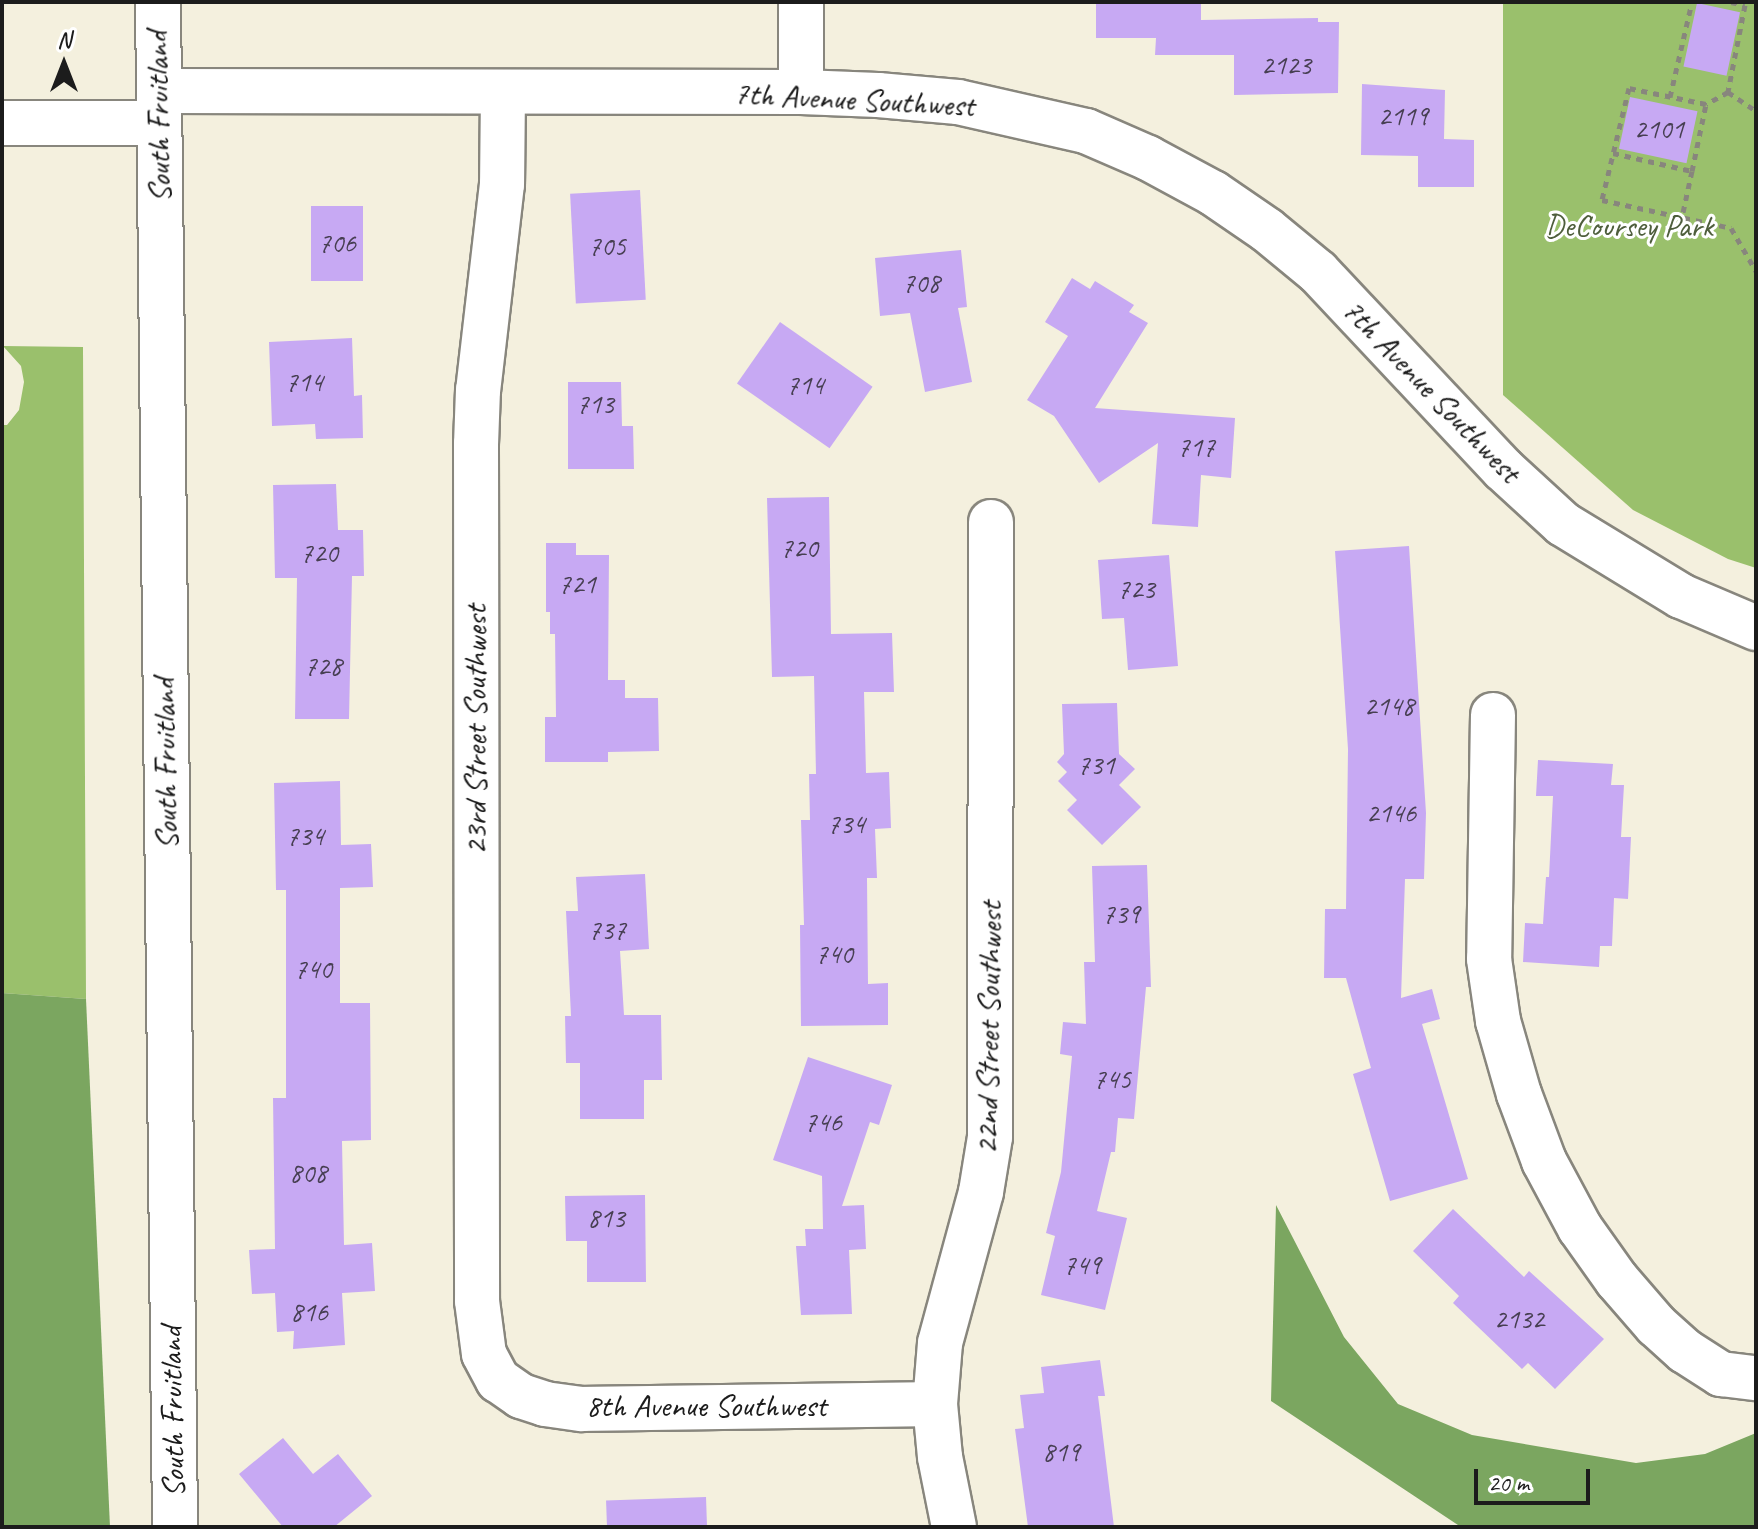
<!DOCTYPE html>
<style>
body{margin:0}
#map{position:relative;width:1758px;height:1529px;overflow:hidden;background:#f4f0de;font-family:Caveat,sans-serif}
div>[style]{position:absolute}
.green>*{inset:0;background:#9ac06c}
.forest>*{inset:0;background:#7ba660}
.building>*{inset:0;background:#c7a9f3;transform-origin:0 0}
.path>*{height:5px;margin-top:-2.5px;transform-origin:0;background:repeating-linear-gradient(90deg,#88867d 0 6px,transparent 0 12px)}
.roads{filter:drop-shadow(2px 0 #88867d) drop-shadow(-2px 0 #88867d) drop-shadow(0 2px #88867d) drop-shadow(0 -2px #88867d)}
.minor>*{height:44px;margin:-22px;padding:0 22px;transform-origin:22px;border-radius:22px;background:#fff}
span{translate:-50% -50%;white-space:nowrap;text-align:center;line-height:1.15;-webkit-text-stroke:6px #fff;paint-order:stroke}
.number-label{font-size:28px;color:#473f52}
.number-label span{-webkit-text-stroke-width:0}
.street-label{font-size:32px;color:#1c1c1c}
.park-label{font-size:32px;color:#4e5e3c}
.frame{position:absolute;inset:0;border:4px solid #1c1c1c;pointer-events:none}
.north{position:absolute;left:24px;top:24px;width:80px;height:80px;-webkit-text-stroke:6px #fff;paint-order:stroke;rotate:0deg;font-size:22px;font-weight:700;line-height:32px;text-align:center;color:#1c1c1c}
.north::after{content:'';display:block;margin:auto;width:28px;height:36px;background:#1c1c1c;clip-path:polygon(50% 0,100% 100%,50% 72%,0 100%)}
.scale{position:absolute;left:1474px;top:1469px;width:116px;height:36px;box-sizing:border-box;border:4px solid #1c1c1c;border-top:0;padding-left:10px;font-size:24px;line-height:28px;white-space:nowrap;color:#1c1c1c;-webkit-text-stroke:6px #fff;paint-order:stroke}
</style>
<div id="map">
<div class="green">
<div style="clip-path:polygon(1503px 2px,1756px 2px,1756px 568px,1728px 559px,1633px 510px,1503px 395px)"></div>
<div style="clip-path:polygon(3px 346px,83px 347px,86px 999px,2px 993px,2px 425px,7px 425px,19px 410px,24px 382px,21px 366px)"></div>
</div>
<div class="forest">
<div style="clip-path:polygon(2px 993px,86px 999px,110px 1527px,2px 1527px)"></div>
<div style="clip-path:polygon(1276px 1205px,1344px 1337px,1398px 1404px,1472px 1435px,1636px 1463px,1705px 1454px,1756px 1433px,1756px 1527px,1461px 1527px,1271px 1401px)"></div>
</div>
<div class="building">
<div style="clip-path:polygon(1096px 2px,1201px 2px,1201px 20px,1318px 18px,1318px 22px,1339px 22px,1338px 93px,1234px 95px,1234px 55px,1155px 55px,1156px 38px,1096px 38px)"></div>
<div style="left:1697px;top:3px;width:44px;height:65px;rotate:12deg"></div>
<div style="clip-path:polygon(1362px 84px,1445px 90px,1444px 139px,1474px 140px,1474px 187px,1418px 187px,1418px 156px,1361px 155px)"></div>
<div style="left:1630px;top:97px;width:69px;height:53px;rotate:12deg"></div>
<div style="left:640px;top:190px;width:110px;height:70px;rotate:87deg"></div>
<div style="left:311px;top:206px;width:52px;height:75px"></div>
<div style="clip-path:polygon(961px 250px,967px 307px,958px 308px,972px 382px,925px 392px,910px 313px,880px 316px,875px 258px)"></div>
<div style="clip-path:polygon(1072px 278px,1090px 289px,1095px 281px,1134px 305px,1129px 312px,1148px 323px,1095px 408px,1235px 418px,1231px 478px,1201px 475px,1198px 527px,1152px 524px,1158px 443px,1099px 483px,1054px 416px,1027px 400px,1068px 336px,1045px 322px)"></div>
<div style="left:780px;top:322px;width:113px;height:75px;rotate:35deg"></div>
<div style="clip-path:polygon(352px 338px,354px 396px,362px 395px,363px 438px,316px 439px,315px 424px,272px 426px,269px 342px)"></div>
<div style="clip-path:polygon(568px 382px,621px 382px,622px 426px,633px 426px,634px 469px,568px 469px)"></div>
<div style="clip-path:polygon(336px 484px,338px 530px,363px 530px,364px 576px,352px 576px,349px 719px,295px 719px,297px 578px,275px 578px,273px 485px)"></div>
<div style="clip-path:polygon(829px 497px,831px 634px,892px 633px,894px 692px,864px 692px,866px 773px,889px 772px,891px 828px,875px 829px,877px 878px,867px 878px,868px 984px,888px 983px,888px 1025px,801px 1026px,800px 925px,804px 925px,801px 820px,810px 820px,809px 774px,816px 774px,814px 676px,772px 677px,767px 498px)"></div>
<div style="clip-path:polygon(546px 543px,576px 543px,576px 555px,609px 555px,608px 680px,625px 680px,625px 698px,658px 698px,659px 751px,608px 752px,608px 762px,545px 762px,545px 717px,556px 717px,555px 634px,550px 634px,550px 612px,546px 612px)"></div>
<div style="clip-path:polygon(1409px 546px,1426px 813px,1424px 879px,1405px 879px,1401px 998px,1432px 989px,1440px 1019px,1422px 1024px,1468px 1179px,1390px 1201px,1353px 1074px,1371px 1068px,1346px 978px,1324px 978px,1325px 909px,1346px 909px,1348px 749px,1335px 551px)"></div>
<div style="clip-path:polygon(1169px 555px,1178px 666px,1128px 670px,1124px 618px,1102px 619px,1098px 560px)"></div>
<div style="clip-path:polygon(1117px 703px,1119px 754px,1135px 769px,1119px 785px,1141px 807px,1102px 845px,1067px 810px,1077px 800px,1058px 781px,1067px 772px,1057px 762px,1064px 754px,1062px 704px)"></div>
<div style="clip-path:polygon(1538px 760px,1613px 764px,1611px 785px,1624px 785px,1621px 837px,1631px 837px,1628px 899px,1614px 898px,1612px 946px,1600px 946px,1599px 967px,1523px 962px,1525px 923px,1543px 924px,1546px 877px,1549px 877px,1553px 796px,1536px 796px)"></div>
<div style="clip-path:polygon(340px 781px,341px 845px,371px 844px,373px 887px,340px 888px,340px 1003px,370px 1003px,371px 1140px,342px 1141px,344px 1245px,372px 1243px,375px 1291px,342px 1293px,345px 1345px,293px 1349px,294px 1331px,277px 1332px,275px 1293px,252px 1294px,249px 1250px,275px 1249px,273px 1098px,286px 1098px,286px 890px,276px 890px,274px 783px)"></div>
<div style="clip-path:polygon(1147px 865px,1151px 987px,1146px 987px,1134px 1119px,1118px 1118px,1115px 1152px,1111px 1152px,1097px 1211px,1127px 1218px,1105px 1310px,1041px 1295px,1055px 1236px,1046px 1233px,1061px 1172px,1072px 1056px,1060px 1054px,1063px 1022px,1086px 1024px,1084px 962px,1095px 962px,1092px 866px)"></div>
<div style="clip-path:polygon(645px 874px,649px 949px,620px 951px,624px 1015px,661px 1015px,662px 1080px,644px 1080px,644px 1119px,580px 1119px,580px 1063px,566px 1063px,565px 1016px,571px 1016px,566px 911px,578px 911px,576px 877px)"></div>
<div style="clip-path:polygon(808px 1057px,892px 1085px,879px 1125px,870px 1122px,842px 1206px,864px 1205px,866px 1249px,849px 1250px,852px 1314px,801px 1315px,796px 1246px,806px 1246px,805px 1229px,823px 1229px,822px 1176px,773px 1160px)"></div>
<div style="clip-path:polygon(645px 1195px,646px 1282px,587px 1282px,587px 1241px,566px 1241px,565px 1196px)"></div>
<div style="clip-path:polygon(1453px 1209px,1524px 1277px,1529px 1271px,1604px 1339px,1555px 1389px,1528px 1363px,1522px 1369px,1453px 1303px,1459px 1296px,1413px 1251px)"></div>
<div style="clip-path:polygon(1100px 1360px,1105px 1396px,1098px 1396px,1114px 1527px,1028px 1527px,1015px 1429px,1024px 1428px,1020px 1395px,1044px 1393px,1041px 1367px)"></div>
<div style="clip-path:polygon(283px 1438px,313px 1474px,338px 1454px,372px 1496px,334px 1527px,283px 1527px,239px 1474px)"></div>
<div style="left:706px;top:1497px;width:30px;height:100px;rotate:88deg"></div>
</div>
<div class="path">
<div style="left:1731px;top:2px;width:14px;rotate:12deg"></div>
<div style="left:1745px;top:5px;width:89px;rotate:101.1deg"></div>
<div style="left:1728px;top:92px;width:25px;rotate:151deg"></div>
<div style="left:1706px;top:104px;width:79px;rotate:-168.3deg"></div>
<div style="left:1629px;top:88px;width:115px;rotate:103.6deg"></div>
<div style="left:1602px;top:200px;width:132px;rotate:12.2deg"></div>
<div style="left:1731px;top:228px;width:50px;rotate:59.8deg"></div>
<div style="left:1728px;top:92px;width:34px;rotate:34deg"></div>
<div style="left:1670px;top:97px;width:98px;rotate:-77deg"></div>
<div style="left:1613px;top:153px;width:81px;rotate:12.8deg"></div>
<div style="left:1692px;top:171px;width:47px;rotate:102.3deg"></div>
<div style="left:1692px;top:171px;width:68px;rotate:-78.2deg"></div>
</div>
<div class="roads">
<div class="minor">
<div style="left:158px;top:2px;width:1525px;rotate:89.36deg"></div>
<div style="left:159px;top:91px;width:642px;rotate:0.09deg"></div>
<div style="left:801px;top:92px;width:77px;rotate:2.2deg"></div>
<div style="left:878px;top:95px;width:80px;rotate:5deg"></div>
<div style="left:958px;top:102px;width:131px;rotate:12.8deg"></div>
<div style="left:1086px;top:131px;width:68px;rotate:23.5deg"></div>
<div style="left:1148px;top:158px;width:74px;rotate:28.3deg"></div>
<div style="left:1213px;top:193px;width:65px;rotate:34.4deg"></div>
<div style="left:1267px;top:230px;width:66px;rotate:39.5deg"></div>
<div style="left:1318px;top:272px;width:270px;rotate:46.8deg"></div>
<div style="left:1503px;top:469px;width:81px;rotate:42.5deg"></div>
<div style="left:1563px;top:524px;width:138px;rotate:31.4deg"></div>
<div style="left:1681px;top:596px;width:82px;rotate:23.1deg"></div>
<div style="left:503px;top:92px;width:92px;rotate:90.6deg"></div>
<div style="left:502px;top:184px;width:207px;rotate:96.6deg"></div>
<div style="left:478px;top:390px;width:54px;rotate:92.1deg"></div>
<div style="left:476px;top:444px;width:857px;rotate:89.93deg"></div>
<div style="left:477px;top:1301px;width:53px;rotate:82.5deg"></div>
<div style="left:484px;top:1354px;width:30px;rotate:62deg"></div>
<div style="left:498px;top:1380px;width:28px;rotate:35deg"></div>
<div style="left:521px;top:1396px;width:25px;rotate:18deg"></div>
<div style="left:545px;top:1404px;width:37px;rotate:8deg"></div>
<div style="left:582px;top:1409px;width:353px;rotate:-0.8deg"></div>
<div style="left:801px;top:92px;width:90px;rotate:-90deg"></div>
<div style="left:2px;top:123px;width:157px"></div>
<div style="left:1493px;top:715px;width:244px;rotate:90.9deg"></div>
<div style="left:1489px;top:959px;width:63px;rotate:81.7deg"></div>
<div style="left:1498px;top:1021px;width:76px;rotate:74deg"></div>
<div style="left:1519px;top:1094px;width:72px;rotate:69.5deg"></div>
<div style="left:1544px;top:1161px;width:76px;rotate:61.8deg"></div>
<div style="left:1580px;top:1228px;width:64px;rotate:54.6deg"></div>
<div style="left:1617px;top:1280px;width:60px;rotate:49.1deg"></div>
<div style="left:1656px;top:1325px;width:39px;rotate:42deg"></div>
<div style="left:1685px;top:1351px;width:43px;rotate:32.6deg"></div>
<div style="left:1721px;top:1374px;width:35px;rotate:7deg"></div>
<div style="left:954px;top:1527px;width:71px;rotate:-101.3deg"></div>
<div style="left:940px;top:1457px;width:53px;rotate:-95.4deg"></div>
<div style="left:935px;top:1404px;width:61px;rotate:-85.3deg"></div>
<div style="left:940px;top:1343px;width:156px;rotate:-74.8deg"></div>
<div style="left:981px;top:1192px;width:56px;rotate:-80.7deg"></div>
<div style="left:990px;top:1137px;width:615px;rotate:-89.91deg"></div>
</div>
</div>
<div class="number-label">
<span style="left:1286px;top:65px">2123</span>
<span style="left:1403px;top:116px">2119</span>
<span style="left:1659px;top:129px">2101</span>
<span style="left:337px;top:243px">706</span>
<span style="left:607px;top:246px">705</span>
<span style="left:921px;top:283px">708</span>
<span style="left:304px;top:382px">714</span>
<span style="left:805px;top:385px">714</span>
<span style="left:595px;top:404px">713</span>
<span style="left:1196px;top:447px">717</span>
<span style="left:799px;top:548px">720</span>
<span style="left:319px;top:553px">720</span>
<span style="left:577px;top:584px">721</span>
<span style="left:1136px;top:589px">723</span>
<span style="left:323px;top:666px">728</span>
<span style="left:1389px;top:706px">2148</span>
<span style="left:1096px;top:765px">731</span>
<span style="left:1391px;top:813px">2146</span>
<span style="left:846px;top:824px">734</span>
<span style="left:305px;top:836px">734</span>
<span style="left:1121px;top:914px">739</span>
<span style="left:607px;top:930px">737</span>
<span style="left:834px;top:954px">740</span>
<span style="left:313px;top:969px">740</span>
<span style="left:1112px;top:1079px">745</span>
<span style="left:823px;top:1122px">746</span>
<span style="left:308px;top:1173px">808</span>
<span style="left:606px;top:1218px">813</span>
<span style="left:1082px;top:1265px">749</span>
<span style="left:309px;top:1312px">816</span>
<span style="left:1519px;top:1319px">2132</span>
<span style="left:1061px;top:1452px">819</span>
</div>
<div class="street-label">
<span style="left:854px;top:100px;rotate:3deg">7th Avenue Southwest</span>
<span style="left:159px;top:117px;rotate:-91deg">South Fruitland</span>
<span style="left:1431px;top:391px;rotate:46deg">7th Avenue Southwest</span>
<span style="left:476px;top:730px;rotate:-90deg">23rd Street Southwest</span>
<span style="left:166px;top:764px;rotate:-91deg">South Fruitland</span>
<span style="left:989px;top:1028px;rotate:-89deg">22nd Street Southwest</span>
<span style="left:706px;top:1406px">8th Avenue Southwest</span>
<span style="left:173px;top:1412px;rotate:-91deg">South Fruitland</span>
</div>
<div class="park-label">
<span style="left:1629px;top:226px">DeCoursey Park</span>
</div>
<div class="frame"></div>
<div class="north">N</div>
<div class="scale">20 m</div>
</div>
